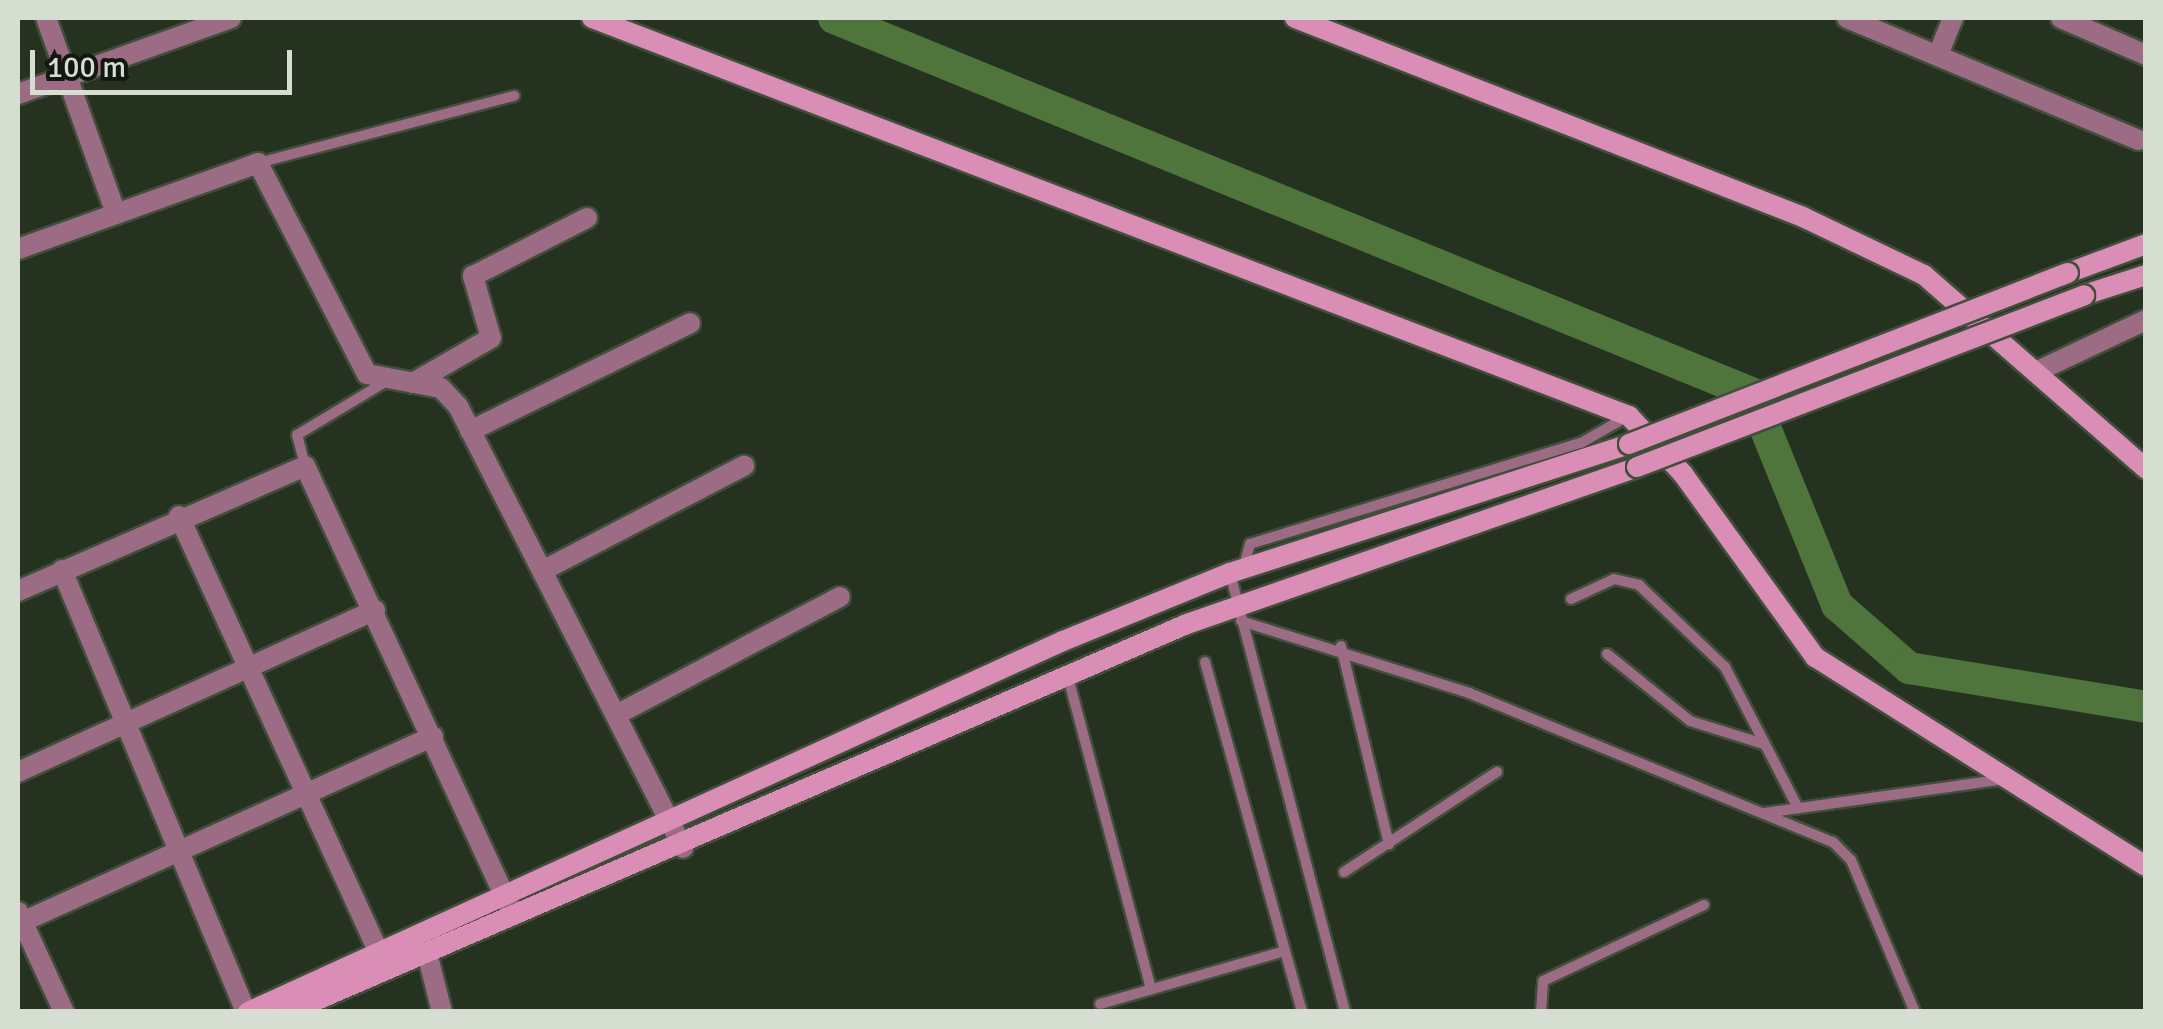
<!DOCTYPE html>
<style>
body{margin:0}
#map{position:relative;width:2163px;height:1029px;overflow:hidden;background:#25321f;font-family:Signika,sans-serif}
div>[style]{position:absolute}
.river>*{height:32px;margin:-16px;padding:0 16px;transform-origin:16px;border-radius:16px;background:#4f753d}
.roads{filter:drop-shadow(2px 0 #414e3c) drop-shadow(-2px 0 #414e3c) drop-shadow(0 2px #414e3c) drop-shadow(0 -2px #414e3c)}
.lane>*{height:10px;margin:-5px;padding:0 5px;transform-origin:5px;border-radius:5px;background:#9c6c84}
.street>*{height:20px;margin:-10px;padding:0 10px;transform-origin:10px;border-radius:10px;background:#9c6c84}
.secondary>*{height:20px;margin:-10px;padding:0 10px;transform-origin:10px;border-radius:10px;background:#da8eb5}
.bridges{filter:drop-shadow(2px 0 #414e3c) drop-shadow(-2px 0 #414e3c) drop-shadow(0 2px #414e3c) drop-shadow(0 -2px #414e3c)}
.secondary-bridge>*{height:20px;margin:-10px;padding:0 10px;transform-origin:10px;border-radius:10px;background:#da8eb5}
span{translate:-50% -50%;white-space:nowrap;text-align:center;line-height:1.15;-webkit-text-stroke:9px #12180f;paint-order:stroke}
.frame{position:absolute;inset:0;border:20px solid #d6ded2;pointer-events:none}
.scale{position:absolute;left:30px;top:50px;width:262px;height:45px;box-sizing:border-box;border:5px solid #d6ded2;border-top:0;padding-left:12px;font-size:30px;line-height:35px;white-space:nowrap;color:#d6ded2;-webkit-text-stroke:8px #12180f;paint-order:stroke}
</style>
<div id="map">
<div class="river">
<div style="left:834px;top:18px;width:991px;rotate:22.24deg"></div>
<div style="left:1751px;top:393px;width:229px;rotate:67.9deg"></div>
<div style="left:1837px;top:605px;width:96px;rotate:41.2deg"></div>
<div style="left:1909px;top:668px;width:240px;rotate:9.3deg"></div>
</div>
<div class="roads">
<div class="lane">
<div style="left:258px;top:163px;width:265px;rotate:-14.7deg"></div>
<div style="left:305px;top:466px;width:32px;rotate:-104deg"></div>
<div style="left:297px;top:435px;width:99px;rotate:-31deg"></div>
<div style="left:1244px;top:566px;width:23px;rotate:-75deg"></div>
<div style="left:1250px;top:544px;width:346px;rotate:-17deg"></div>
<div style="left:1581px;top:443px;width:54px;rotate:-29.9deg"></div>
<div style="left:1230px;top:573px;width:454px;rotate:75.3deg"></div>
<div style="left:1571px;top:599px;width:47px;rotate:-24.9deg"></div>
<div style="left:1614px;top:579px;width:26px;rotate:13deg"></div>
<div style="left:1639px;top:585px;width:119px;rotate:43.6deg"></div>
<div style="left:1725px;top:667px;width:159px;rotate:62.6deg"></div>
<div style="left:1241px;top:621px;width:239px;rotate:17.5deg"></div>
<div style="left:1469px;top:693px;width:393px;rotate:22.3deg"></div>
<div style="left:1833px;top:842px;width:25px;rotate:45deg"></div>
<div style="left:1851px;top:860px;width:165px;rotate:67.2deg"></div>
<div style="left:1341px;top:646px;width:204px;rotate:76.4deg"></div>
<div style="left:1607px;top:654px;width:107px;rotate:38.9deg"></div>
<div style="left:1690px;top:721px;width:77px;rotate:17.3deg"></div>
<div style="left:1205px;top:662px;width:363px;rotate:74.5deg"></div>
<div style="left:1068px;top:677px;width:323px;rotate:75.1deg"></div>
<div style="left:1764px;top:813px;width:237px;rotate:-8deg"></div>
<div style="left:1344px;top:872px;width:183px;rotate:-33.2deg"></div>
<div style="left:1100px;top:1004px;width:192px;rotate:-16deg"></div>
<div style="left:1541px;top:1012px;width:31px;rotate:-86deg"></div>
<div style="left:1543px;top:981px;width:178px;rotate:-25.3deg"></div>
</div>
<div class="street">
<div style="left:46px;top:18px;width:208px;rotate:70.3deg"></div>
<div style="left:1847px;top:18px;width:316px;rotate:22.7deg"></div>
<div style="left:2061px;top:18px;width:93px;rotate:23.5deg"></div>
<div style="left:1938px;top:55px;width:40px;rotate:-68deg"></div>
<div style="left:18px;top:94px;width:226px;rotate:-19.6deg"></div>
<div style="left:18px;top:249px;width:255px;rotate:-19.7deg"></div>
<div style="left:258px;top:163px;width:237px;rotate:62.7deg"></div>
<div style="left:367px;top:374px;width:75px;rotate:10.7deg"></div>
<div style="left:441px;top:388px;width:25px;rotate:47deg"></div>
<div style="left:458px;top:406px;width:496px;rotate:63deg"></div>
<div style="left:2040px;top:370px;width:117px;rotate:-25.3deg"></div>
<div style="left:413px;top:383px;width:90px;rotate:-30deg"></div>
<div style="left:491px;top:338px;width:65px;rotate:-106.2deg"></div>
<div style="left:473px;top:276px;width:128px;rotate:-27deg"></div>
<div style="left:470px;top:431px;width:245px;rotate:-26.1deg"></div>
<div style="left:179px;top:516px;width:481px;rotate:65.4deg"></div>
<div style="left:62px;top:570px;width:479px;rotate:67.4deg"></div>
<div style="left:542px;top:571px;width:228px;rotate:-27.5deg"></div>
<div style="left:18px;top:591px;width:313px;rotate:-23.5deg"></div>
<div style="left:305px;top:466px;width:489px;rotate:65.1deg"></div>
<div style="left:616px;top:715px;width:253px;rotate:-27.8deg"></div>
<div style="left:18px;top:772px;width:392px;rotate:-24.4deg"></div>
<div style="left:18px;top:912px;width:110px;rotate:65.3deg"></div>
<div style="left:22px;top:922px;width:451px;rotate:-24.3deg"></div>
<div style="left:428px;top:957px;width:57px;rotate:75.7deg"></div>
</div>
<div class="secondary">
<div style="left:592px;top:18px;width:1111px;rotate:21deg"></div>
<div style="left:1629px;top:416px;width:79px;rotate:47deg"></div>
<div style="left:1683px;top:474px;width:226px;rotate:54.2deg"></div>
<div style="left:1815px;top:657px;width:391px;rotate:32.3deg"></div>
<div style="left:1295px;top:18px;width:546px;rotate:21.39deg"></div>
<div style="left:1803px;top:217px;width:134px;rotate:25.6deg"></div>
<div style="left:1924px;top:275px;width:295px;rotate:41.1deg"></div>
<div style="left:2068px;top:273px;width:83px;rotate:-20.4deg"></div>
<div style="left:2084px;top:295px;width:65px;rotate:-17.9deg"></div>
<div style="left:248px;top:1012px;width:895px;rotate:-24.48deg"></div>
<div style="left:1063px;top:641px;width:180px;rotate:-22.2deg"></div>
<div style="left:1230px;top:573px;width:419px;rotate:-17.9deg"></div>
<div style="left:289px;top:1012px;width:978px;rotate:-23.37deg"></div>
<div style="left:1187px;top:624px;width:477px;rotate:-19.2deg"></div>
</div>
</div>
<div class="bridges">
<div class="secondary-bridge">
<div style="left:1629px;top:444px;width:471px;rotate:-21.3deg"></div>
<div style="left:1637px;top:467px;width:479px;rotate:-21deg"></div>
</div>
</div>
<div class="frame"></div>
<div class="scale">100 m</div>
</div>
